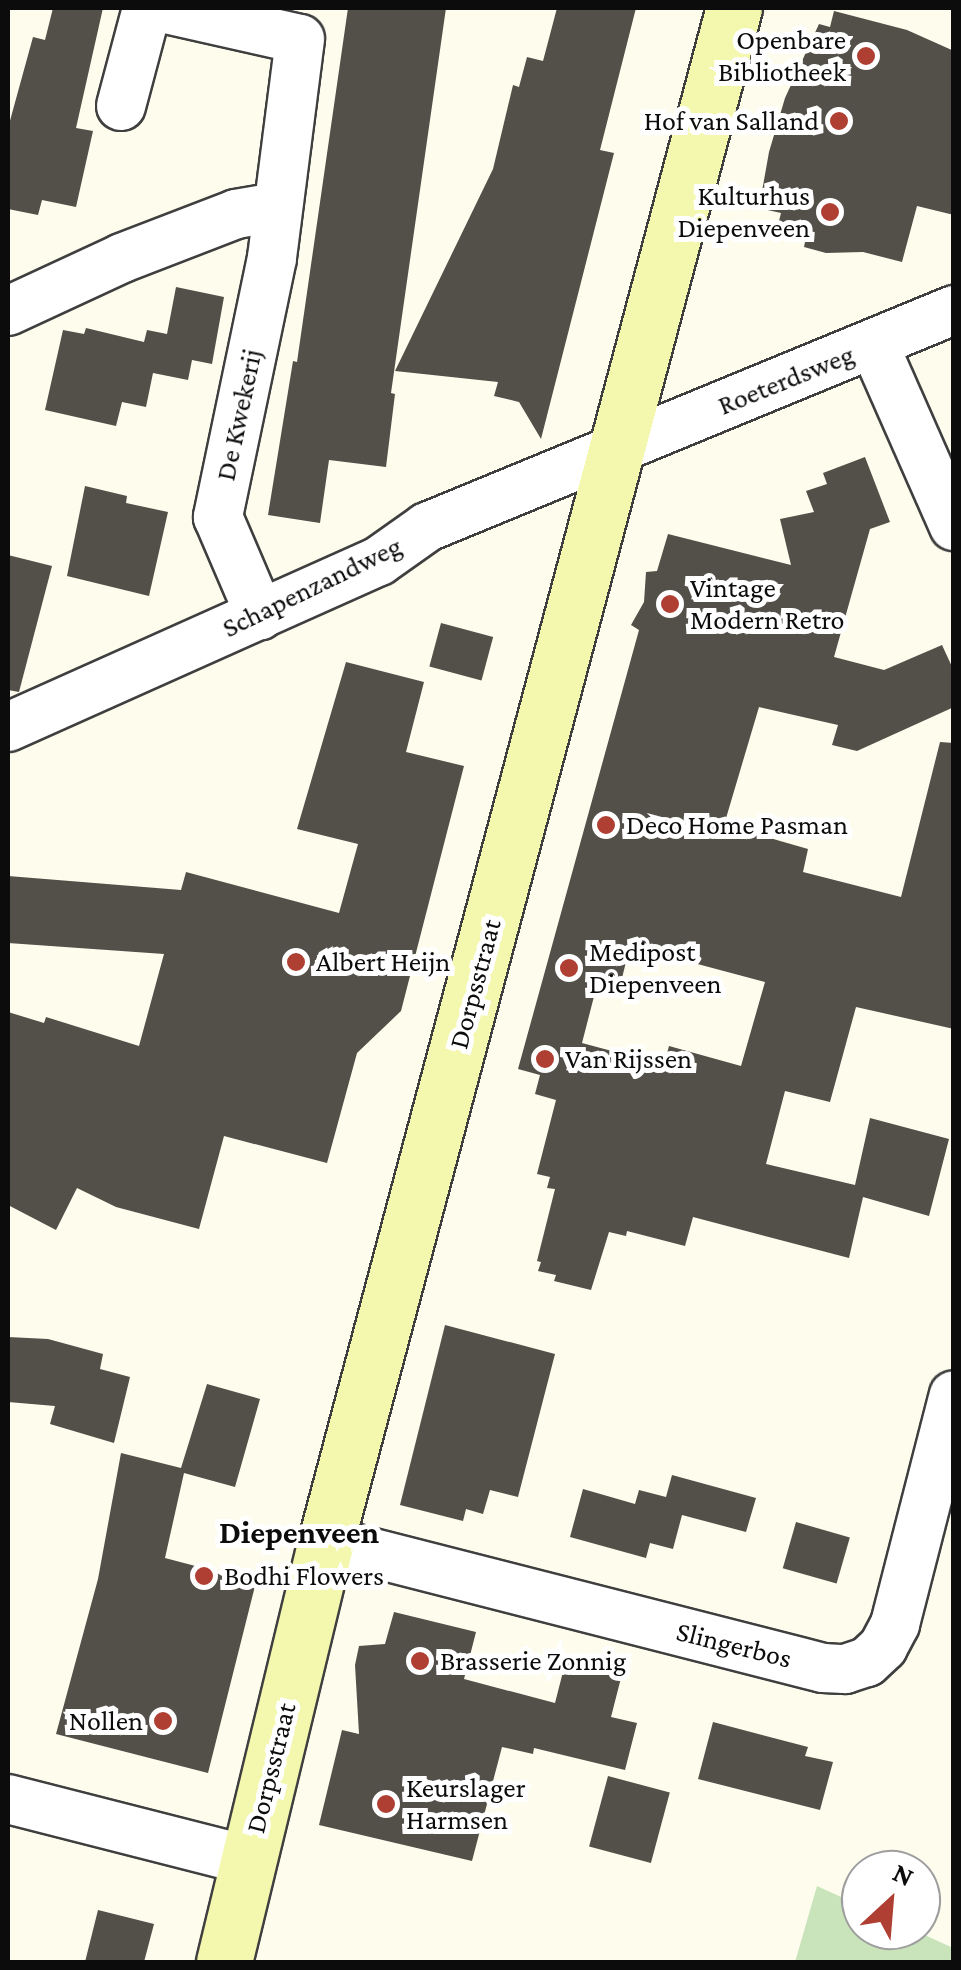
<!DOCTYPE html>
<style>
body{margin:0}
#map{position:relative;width:961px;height:1970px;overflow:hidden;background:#fdfced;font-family:"Crimson Pro",serif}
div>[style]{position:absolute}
.green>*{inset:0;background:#c9e4ba}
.building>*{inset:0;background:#534f49;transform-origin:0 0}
.roads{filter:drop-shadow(2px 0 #3f3f3f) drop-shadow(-2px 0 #3f3f3f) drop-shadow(0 2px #3f3f3f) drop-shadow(0 -2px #3f3f3f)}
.street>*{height:48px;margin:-24px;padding:0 24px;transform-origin:24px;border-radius:24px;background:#fff}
.secondary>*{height:55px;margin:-27.5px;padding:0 27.5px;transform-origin:27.5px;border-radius:27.5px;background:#f4f7ae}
.dots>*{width:28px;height:28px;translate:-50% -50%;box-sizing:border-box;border:5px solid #fff;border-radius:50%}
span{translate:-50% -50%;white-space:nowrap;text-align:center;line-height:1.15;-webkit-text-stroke:10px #fff;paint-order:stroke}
.poi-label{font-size:28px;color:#0c0c0c}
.right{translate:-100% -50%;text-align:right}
.left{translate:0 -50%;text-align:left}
.street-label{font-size:28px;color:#0c0c0c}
.quarter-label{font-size:32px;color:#0c0c0c;font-weight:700}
.frame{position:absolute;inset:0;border:10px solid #0c0c0c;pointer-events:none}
.north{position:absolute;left:841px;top:1850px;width:100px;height:100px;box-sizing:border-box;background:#fff;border:2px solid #9e9e9e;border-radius:50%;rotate:26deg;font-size:28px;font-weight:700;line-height:40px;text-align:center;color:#0c0c0c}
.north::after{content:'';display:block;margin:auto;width:35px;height:45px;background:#ae3f32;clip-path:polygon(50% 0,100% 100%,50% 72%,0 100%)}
</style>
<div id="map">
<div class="green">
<div style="clip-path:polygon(817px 1886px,861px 1906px,861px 1930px,914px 1930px,953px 1948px,953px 1962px,795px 1962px)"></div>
</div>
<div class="building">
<div style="clip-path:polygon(53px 8px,103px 8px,76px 128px,93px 131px,76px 207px,42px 200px,38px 215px,8px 209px,8px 128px,33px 37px,45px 40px)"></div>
<div style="clip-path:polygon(348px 8px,446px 8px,391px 393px,395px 394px,386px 467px,329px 460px,320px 523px,268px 515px,293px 361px,297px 362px)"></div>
<div style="clip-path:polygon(557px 8px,636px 8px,600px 150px,614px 153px,541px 439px,519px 402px,494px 396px,498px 382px,395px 371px,493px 169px,513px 85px,519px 87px,527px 57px,543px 61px)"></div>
<div style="clip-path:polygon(834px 11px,907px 30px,954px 51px,954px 215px,917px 206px,902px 262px,863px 252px,826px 253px,804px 247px,806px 237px,777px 229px,781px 213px,759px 208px,769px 152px,785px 98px,819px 24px,830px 27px)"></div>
<div style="clip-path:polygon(176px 287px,224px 297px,212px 364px,192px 360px,188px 380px,153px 373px,146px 407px,122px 402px,116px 426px,45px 410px,63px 330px,84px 334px,86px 328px,144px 342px,147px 330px,167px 334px)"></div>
<div style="clip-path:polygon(evenodd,865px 457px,890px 522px,870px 529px,834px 657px,884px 670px,942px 645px,954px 671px,954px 707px,857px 751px,832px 745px,838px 725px,759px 707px,724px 825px,808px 849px,803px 872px,901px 897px,940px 742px,954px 743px,954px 1029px,856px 1007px,830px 1102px,785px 1091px,766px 1164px,855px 1185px,870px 1118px,949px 1139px,929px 1216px,863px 1197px,849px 1258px,693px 1217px,685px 1246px,627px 1231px,626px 1236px,609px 1232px,591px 1290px,554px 1281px,556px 1275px,538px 1271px,541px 1262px,537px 1261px,555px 1189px,547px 1188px,550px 1177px,537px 1174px,556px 1100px,535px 1094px,540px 1075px,518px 1069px,639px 630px,631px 625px,644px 602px,646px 572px,657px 571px,668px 534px,791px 565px,780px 519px,814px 512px,806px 491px,827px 484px,823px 473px,865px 457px,630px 946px,765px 982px,741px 1066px,669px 1046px,664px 1065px,582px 1043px,599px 977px,621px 982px,630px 946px)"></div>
<div style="clip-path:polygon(85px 486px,127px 496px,126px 503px,168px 512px,149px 596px,67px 576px)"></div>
<div style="clip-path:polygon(8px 555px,52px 566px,19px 692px,8px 690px)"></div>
<div style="left:441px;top:623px;width:54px;height:45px;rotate:15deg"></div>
<div style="clip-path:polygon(346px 662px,424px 682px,406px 752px,464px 766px,401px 1011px,357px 1053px,327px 1163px,224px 1136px,199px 1229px,116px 1207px,77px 1188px,56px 1230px,8px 1205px,8px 1012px,44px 1023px,46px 1017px,139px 1046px,164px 954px,8px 943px,8px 876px,181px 890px,186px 872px,339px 913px,358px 844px,297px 829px)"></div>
<div style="clip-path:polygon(445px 1325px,555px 1354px,518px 1497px,490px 1490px,483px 1514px,466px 1509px,463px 1521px,400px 1505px)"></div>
<div style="clip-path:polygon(8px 1337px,48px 1339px,103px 1354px,100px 1369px,130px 1377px,114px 1443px,50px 1424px,55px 1406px,8px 1402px)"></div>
<div style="clip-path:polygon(207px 1384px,260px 1399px,235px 1487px,184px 1473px,165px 1558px,256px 1582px,208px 1773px,56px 1734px,98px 1579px,121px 1453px,181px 1468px)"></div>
<div style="clip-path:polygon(672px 1475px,756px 1498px,746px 1532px,682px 1515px,673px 1549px,650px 1543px,646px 1558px,570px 1537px,583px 1489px,635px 1504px,639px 1490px,666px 1497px)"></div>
<div style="left:796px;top:1522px;width:56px;height:48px;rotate:16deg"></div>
<div style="clip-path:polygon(394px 1612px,476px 1632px,464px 1679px,555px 1703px,566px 1660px,622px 1674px,611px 1717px,637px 1723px,625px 1770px,534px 1748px,533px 1754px,502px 1747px,472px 1861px,319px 1825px,342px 1730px,359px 1734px,355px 1665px,359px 1646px,385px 1644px)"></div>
<div style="clip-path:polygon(713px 1722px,808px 1747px,805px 1756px,833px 1762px,820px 1810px,698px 1779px)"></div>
<div style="left:608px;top:1776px;width:64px;height:73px;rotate:15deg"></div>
<div style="clip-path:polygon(98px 1910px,154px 1924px,144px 1962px,85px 1962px)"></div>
</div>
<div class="roads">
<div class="street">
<div style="left:162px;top:8px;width:141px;rotate:12.7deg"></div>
<div style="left:300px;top:39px;width:221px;rotate:97.3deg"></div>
<div style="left:272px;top:258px;width:265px;rotate:101.8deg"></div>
<div style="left:218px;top:517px;width:107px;rotate:66.8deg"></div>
<div style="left:121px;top:106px;width:101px;rotate:-75.1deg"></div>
<div style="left:8px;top:311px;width:126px;rotate:-24.9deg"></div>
<div style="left:122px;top:258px;width:122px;rotate:-21.1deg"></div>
<div style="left:236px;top:214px;width:40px;rotate:-10deg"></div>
<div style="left:874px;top:345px;width:198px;rotate:66.2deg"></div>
<div style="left:8px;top:727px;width:406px;rotate:-24.1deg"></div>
<div style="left:379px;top:561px;width:59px;rotate:-35.3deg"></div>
<div style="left:427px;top:527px;width:570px;rotate:-22.38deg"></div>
<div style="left:326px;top:1541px;width:513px;rotate:14.33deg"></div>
<div style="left:823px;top:1668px;width:22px;rotate:3deg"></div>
<div style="left:845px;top:1669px;width:23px;rotate:-18deg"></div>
<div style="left:867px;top:1662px;width:22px;rotate:-43deg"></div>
<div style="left:883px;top:1647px;width:26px;rotate:-62deg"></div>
<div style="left:895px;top:1624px;width:236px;rotate:-75.6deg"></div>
<div style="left:8px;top:1799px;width:248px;rotate:14.3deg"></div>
</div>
<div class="secondary">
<div style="left:224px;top:1962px;width:433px;rotate:-76.4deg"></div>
<div style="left:326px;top:1541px;width:1586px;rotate:-75.1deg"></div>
</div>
</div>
<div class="dots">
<div style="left:866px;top:56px;background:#ae3f32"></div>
<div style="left:839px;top:121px;background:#ae3f32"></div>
<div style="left:830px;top:212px;background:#ae3f32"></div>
<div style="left:670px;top:604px;background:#ae3f32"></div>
<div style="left:606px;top:825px;background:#ae3f32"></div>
<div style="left:296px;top:962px;background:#ae3f32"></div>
<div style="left:569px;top:968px;background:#ae3f32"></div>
<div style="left:545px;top:1059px;background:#ae3f32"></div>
<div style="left:204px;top:1576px;background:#ae3f32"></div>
<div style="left:420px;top:1661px;background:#ae3f32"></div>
<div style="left:163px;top:1721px;background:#ae3f32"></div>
<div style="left:386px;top:1804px;background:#ae3f32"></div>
</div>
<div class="poi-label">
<span class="right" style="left:846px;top:56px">Openbare<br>Bibliotheek</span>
<span class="right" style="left:819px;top:121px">Hof van Salland</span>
<span class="right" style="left:810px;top:212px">Kulturhus<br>Diepenveen</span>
<span class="left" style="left:690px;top:604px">Vintage<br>Modern Retro</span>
<span class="left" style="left:626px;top:825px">Deco Home Pasman</span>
<span class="left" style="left:589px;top:968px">Medipost<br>Diepenveen</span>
<span class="left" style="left:316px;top:962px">Albert Heijn</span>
<span class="left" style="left:565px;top:1059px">Van Rijssen</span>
<span class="left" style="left:224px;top:1576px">Bodhi Flowers</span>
<span class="left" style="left:440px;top:1661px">Brasserie Zonnig</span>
<span class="right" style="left:143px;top:1721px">Nollen</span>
<span class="left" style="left:406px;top:1804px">Keurslager<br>Harmsen</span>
</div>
<div class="street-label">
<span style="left:786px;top:380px;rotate:-22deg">Roeterdsweg</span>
<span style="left:239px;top:415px;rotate:-78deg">De Kwekerij</span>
<span style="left:312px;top:587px;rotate:-26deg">Schapenzandweg</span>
<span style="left:475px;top:984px;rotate:-75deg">Dorpsstraat</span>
<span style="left:734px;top:1645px;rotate:14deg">Slingerbos</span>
<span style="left:271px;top:1768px;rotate:-76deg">Dorpsstraat</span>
</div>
<div class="quarter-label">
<span style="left:299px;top:1532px">Diepenveen</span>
</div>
<div class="frame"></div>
<div class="north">N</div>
</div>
